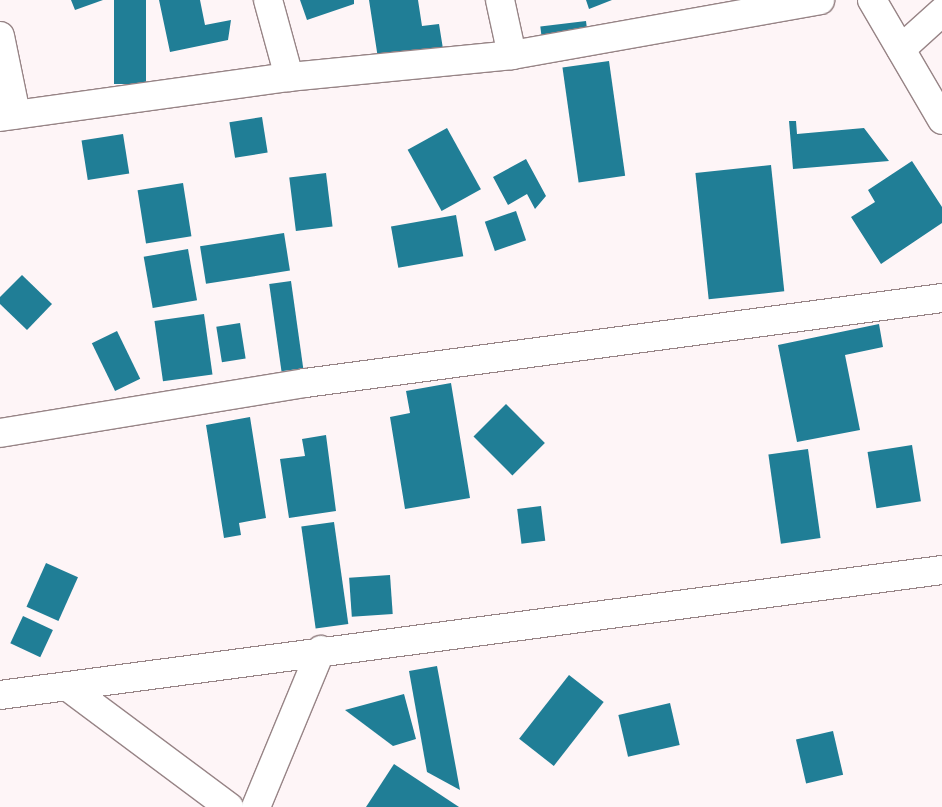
<!DOCTYPE html>
<style>
body{margin:0}
#map{position:relative;width:942px;height:807px;overflow:hidden;background:#fef5f7;font-family:Figtree,sans-serif}
div>[style]{position:absolute}
.building>*{inset:0;background:#207e96;transform-origin:0 0}
.roads{filter:drop-shadow(1px 0 #978486) drop-shadow(-1px 0 #978486) drop-shadow(0 1px #978486) drop-shadow(0 -1px #978486)}
.minor>*{height:28px;margin:-14px;padding:0 14px;transform-origin:14px;border-radius:14px;background:#fff}
.tertiary>*{height:28px;margin:-14px;padding:0 14px;transform-origin:14px;border-radius:14px;background:#fff}
span{translate:-50% -50%;white-space:nowrap;text-align:center;line-height:1.15;-webkit-text-stroke:5px #fff;paint-order:stroke}
</style>
<div id="map">
<div class="building">
<div style="clip-path:polygon(71px 0,103px 0,75px 10px)"></div>
<div style="left:114px;top:0;width:32px;height:84px"></div>
<div style="clip-path:polygon(159px 0,200px 0,205px 25px,231px 20px,228px 40px,170px 52px)"></div>
<div style="clip-path:polygon(300px 0,354px 0,354px 4px,307px 20px)"></div>
<div style="clip-path:polygon(369px 0,418px 0,422px 26px,439px 24px,444px 55px,379px 65px)"></div>
<div style="clip-path:polygon(586px 0,612px 0,589px 9px)"></div>
<div style="left:586px;top:21px;width:16px;height:46px;rotate:83deg"></div>
<div style="left:609px;top:61px;width:116px;height:47px;rotate:82deg"></div>
<div style="left:262px;top:117px;width:36px;height:33px;rotate:81deg"></div>
<div style="clip-path:polygon(789px 121px,796px 121px,797px 134px,864px 128px,889px 161px,793px 169px)"></div>
<div style="left:447px;top:128px;width:70px;height:45px;rotate:61deg"></div>
<div style="left:123px;top:134px;width:40px;height:42px;rotate:81deg"></div>
<div style="clip-path:polygon(526px 159px,546px 196px,535px 209px,527px 194px,508px 205px,493px 177px)"></div>
<div style="clip-path:polygon(912px 161px,942px 207px,942px 223px,881px 264px,851px 217px,875px 202px,868px 190px)"></div>
<div style="left:771px;top:165px;width:127px;height:76px;rotate:84deg"></div>
<div style="left:326px;top:173px;width:54px;height:37px;rotate:83deg"></div>
<div style="left:183px;top:183px;width:54px;height:46px;rotate:81deg"></div>
<div style="left:516px;top:211px;width:31px;height:33px;rotate:71deg"></div>
<div style="left:456px;top:215px;width:42px;height:66px;rotate:80deg"></div>
<div style="left:284px;top:233px;width:38px;height:85px;rotate:81deg"></div>
<div style="left:188px;top:249px;width:52px;height:45px;rotate:80deg"></div>
<div style="clip-path:polygon(22px 275px,52px 304px,27px 330px,0 304px,0 297px)"></div>
<div style="left:291px;top:281px;width:88px;height:22px;rotate:82deg"></div>
<div style="left:204px;top:314px;width:61px;height:50px;rotate:82deg"></div>
<div style="left:240px;top:323px;width:36px;height:24px;rotate:81deg"></div>
<div style="clip-path:polygon(879px 324px,883px 347px,845px 355px,860px 430px,797px 442px,778px 345px)"></div>
<div style="left:117px;top:331px;width:53px;height:28px;rotate:64deg"></div>
<div style="clip-path:polygon(451px 383px,470px 498px,405px 509px,390px 417px,410px 413px,406px 391px)"></div>
<div style="left:506px;top:404px;width:55px;height:46px;rotate:45deg"></div>
<div style="clip-path:polygon(250px 417px,266px 518px,239px 523px,241px 535px,224px 538px,206px 425px)"></div>
<div style="clip-path:polygon(326px 435px,336px 511px,289px 518px,280px 459px,305px 456px,302px 439px)"></div>
<div style="left:912px;top:445px;width:57px;height:45px;rotate:81deg"></div>
<div style="left:808px;top:449px;width:90px;height:40px;rotate:82deg"></div>
<div style="left:541px;top:506px;width:35px;height:24px;rotate:83deg"></div>
<div style="left:334px;top:522px;width:103px;height:33px;rotate:82deg"></div>
<div style="left:46px;top:563px;width:35px;height:48px;rotate:24deg"></div>
<div style="left:390px;top:575px;width:39px;height:41px;rotate:86deg"></div>
<div style="left:23px;top:616px;width:33px;height:30px;rotate:25deg"></div>
<div style="clip-path:polygon(437px 666px,460px 790px,427px 772px,409px 671px)"></div>
<div style="left:569px;top:675px;width:44px;height:81px;rotate:38deg"></div>
<div style="clip-path:polygon(404px 694px,416px 739px,393px 746px,345px 710px)"></div>
<div style="left:670px;top:703px;width:43px;height:53px;rotate:77deg"></div>
<div style="left:833px;top:731px;width:45px;height:38px;rotate:77deg"></div>
<div style="clip-path:polygon(394px 764px,459px 807px,366px 807px)"></div>
</div>
<div class="roads">
<div class="minor">
<div style="left:268px;top:0;width:80px;rotate:74.7deg"></div>
<div style="left:500px;top:0;width:56px;rotate:77.7deg"></div>
<div style="left:0;top:36px;width:80px;rotate:78.4deg"></div>
<div style="left:901px;top:49px;width:55px;rotate:-42.1deg"></div>
<div style="left:0;top:117px;width:292px;rotate:-7.9deg"></div>
<div style="left:289px;top:77px;width:224px;rotate:-5.6deg"></div>
<div style="left:512px;top:55px;width:313px;rotate:-10.1deg"></div>
<div style="left:0;top:433px;width:309px;rotate:-9.3deg"></div>
<div style="left:305px;top:383px;width:643px;rotate:-7.6deg"></div>
<div style="left:68px;top:687px;width:201px;rotate:36.7deg"></div>
<div style="left:0;top:695px;width:950px;rotate:-7.56deg"></div>
<div style="left:256px;top:807px;width:170px;rotate:-67.5deg"></div>
</div>
<div class="tertiary">
<div style="left:872px;top:0;width:139px;rotate:59.7deg"></div>
</div>
</div>
</div>
